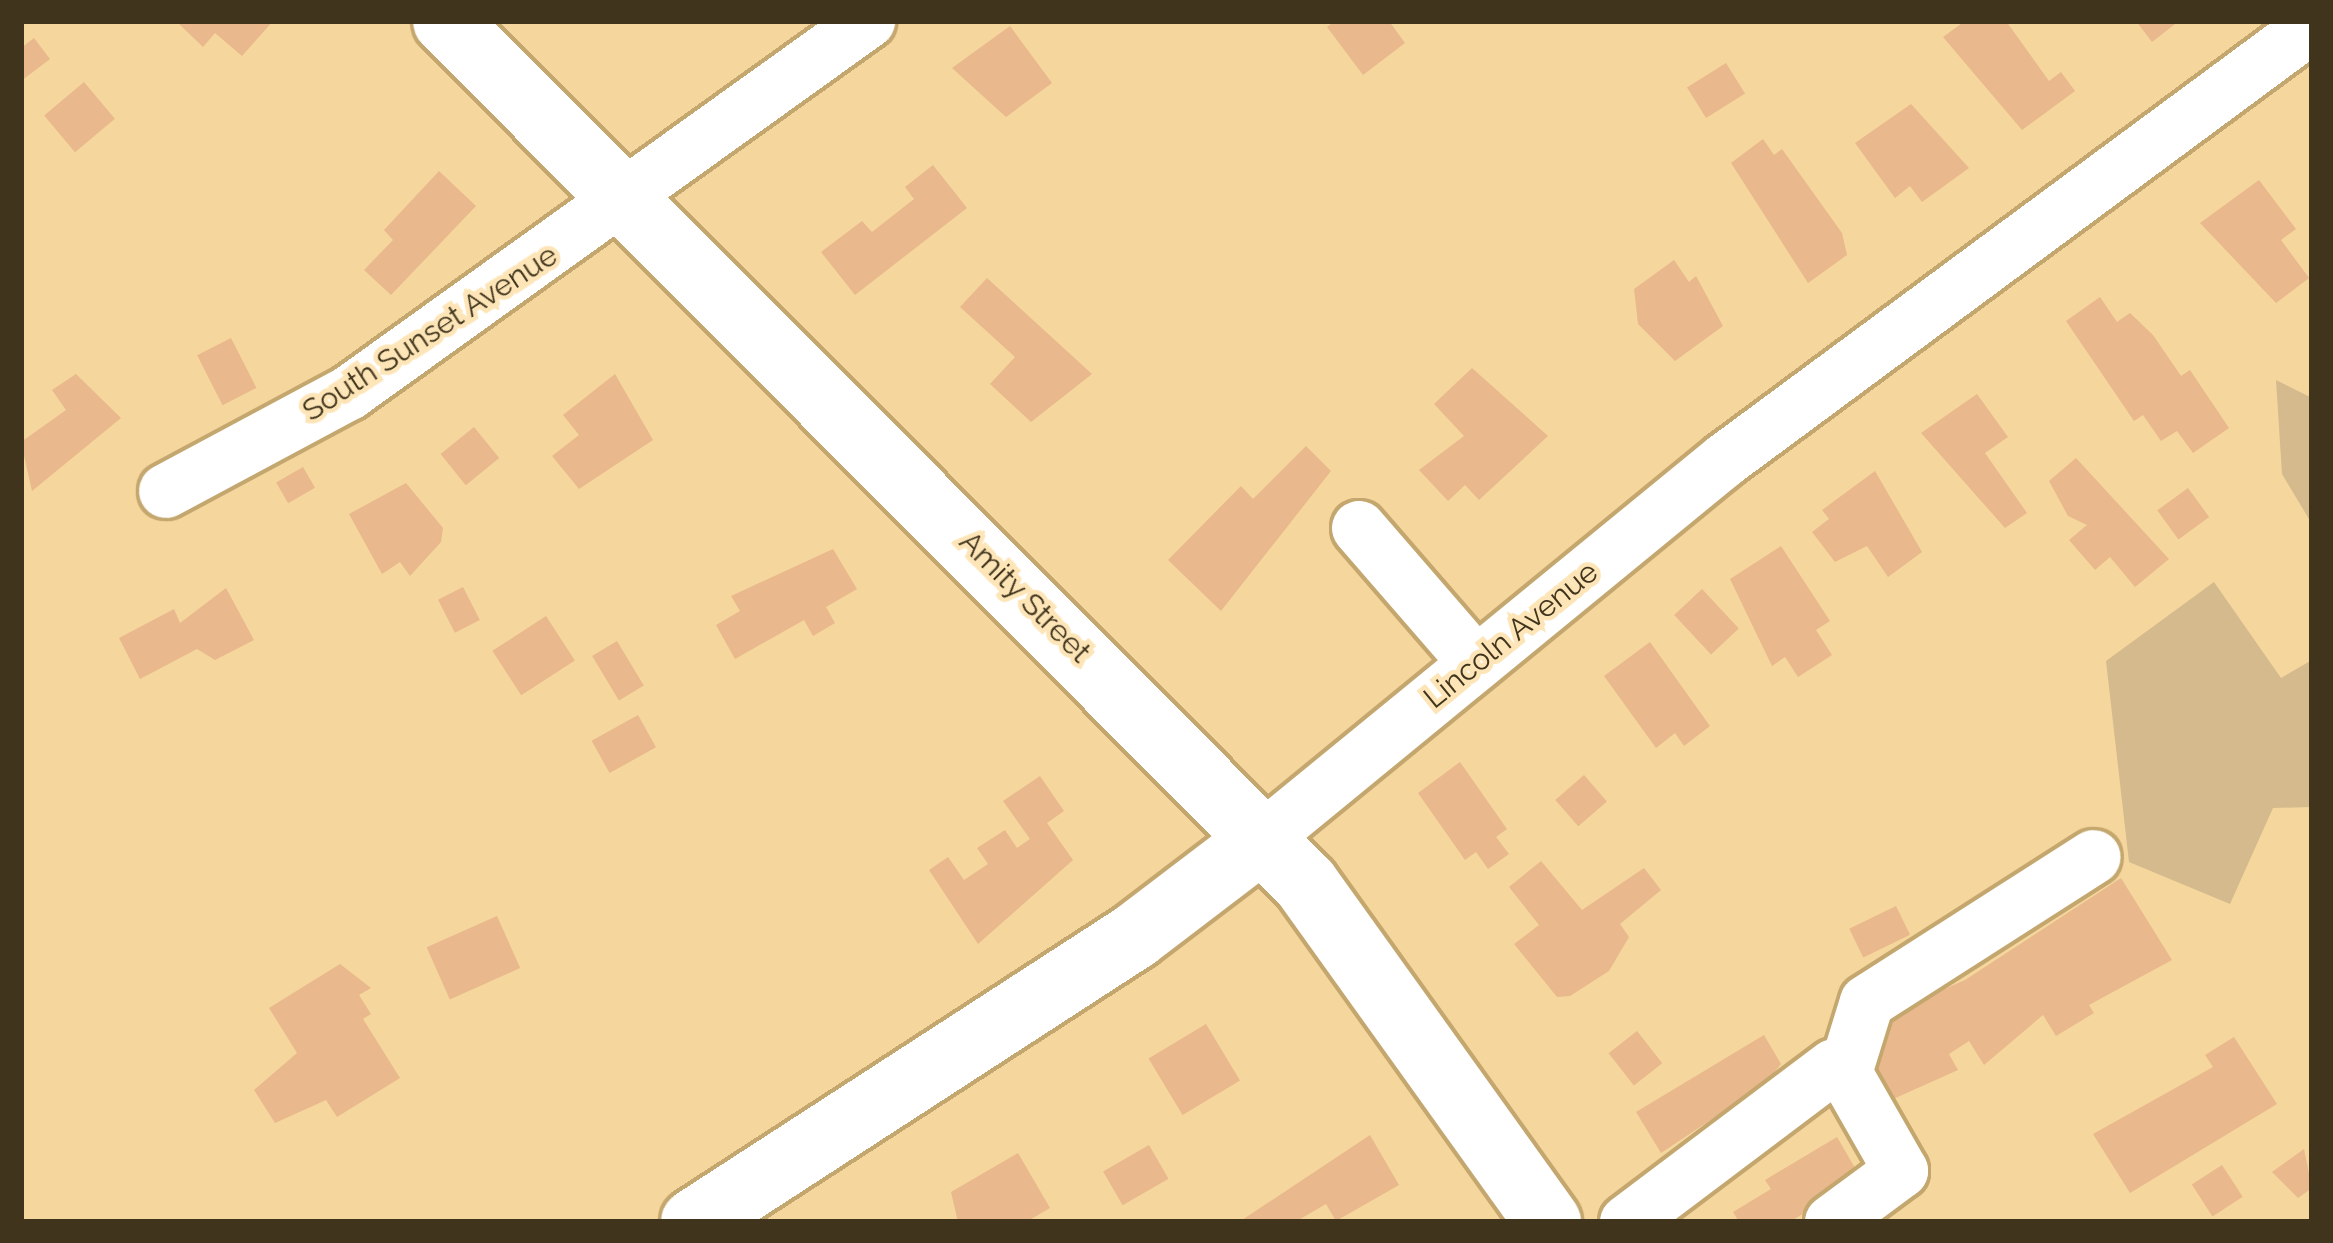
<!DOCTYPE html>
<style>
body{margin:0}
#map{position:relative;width:2333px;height:1243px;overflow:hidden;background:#f5d69d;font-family:Raleway,sans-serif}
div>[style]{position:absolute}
.green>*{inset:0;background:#d4ba8c}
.building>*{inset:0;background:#e9b88c;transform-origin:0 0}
.roads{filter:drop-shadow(3px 0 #c4a76e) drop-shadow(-3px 0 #c4a76e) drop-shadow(0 3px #c4a76e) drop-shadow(0 -3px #c4a76e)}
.minor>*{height:54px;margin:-27px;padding:0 27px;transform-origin:27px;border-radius:27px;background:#fff}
.major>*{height:66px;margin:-33px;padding:0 33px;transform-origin:33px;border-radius:33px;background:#fff}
span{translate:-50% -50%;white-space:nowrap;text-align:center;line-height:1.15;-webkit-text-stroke:9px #fde5b7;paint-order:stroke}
.street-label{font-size:30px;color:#40341c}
.frame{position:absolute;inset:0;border:24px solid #40341c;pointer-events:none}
</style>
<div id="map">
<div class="green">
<div style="clip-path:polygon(2276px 380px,2312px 398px,2312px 524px,2282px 474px)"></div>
<div style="clip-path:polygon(2214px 582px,2281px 678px,2312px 660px,2312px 807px,2273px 808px,2230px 904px,2129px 862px,2106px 661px)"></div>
</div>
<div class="building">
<div style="clip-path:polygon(176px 21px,273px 21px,242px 56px,215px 33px,203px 47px)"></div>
<div style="clip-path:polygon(1335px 21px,1389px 21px,1405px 43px,1363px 75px,1327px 27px)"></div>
<div style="clip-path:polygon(1965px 21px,2006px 21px,2049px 81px,2061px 72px,2075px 91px,2022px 130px,1943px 37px)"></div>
<div style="clip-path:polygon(2136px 21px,2179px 21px,2152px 42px)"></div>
<div style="clip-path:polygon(1010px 26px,1052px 83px,1006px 117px,952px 68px)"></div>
<div style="clip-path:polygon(34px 38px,50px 59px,21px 81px,21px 48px)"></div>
<div style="left:1726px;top:63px;width:36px;height:46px;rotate:58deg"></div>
<div style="left:84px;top:82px;width:48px;height:52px;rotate:50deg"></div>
<div style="clip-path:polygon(1911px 104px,1969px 168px,1922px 202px,1910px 186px,1895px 198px,1855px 143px)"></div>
<div style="clip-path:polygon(1763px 139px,1774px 155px,1782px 149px,1842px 233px,1847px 255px,1808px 283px,1731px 163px)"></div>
<div style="clip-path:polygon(933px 165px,967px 208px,855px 295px,821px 252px,862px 221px,872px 232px,914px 199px,905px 187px)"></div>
<div style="clip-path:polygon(439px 171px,476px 206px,391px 295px,364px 270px,393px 240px,384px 230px)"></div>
<div style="clip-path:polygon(2259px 180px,2296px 229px,2281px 240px,2309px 278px,2276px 303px,2200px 223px)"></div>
<div style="clip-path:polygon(1674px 260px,1689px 282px,1696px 276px,1723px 326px,1675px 361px,1638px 324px,1634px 289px)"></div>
<div style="clip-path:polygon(987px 278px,1092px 374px,1031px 422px,990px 384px,1015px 357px,960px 307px)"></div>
<div style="clip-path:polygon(2100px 297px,2117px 322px,2130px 313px,2153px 335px,2181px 376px,2190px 370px,2229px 428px,2193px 453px,2177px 431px,2161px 441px,2143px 415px,2134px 421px,2066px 321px)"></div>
<div style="left:231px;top:338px;width:56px;height:38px;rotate:63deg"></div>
<div style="clip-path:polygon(1472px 368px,1548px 436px,1479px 500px,1465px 485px,1448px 501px,1419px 470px,1464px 436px,1434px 404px)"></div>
<div style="clip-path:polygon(76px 374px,121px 418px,32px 491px,21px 442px,66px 410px,52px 390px)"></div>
<div style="clip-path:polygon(615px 374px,653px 440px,579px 489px,552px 456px,579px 435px,563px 415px)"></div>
<div style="clip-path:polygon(1977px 394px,2008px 437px,1985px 453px,2027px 513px,2005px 528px,1921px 433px)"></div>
<div style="left:474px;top:427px;width:40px;height:43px;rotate:51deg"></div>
<div style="clip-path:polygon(1306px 446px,1331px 471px,1221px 611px,1168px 560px,1241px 486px,1253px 499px)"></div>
<div style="clip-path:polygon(2076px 458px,2169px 559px,2135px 587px,2110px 557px,2095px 570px,2069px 540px,2087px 525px,2068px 516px,2049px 481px)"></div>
<div style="left:303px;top:467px;width:24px;height:31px;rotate:60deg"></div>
<div style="clip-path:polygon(1875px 471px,1922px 552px,1888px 577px,1867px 546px,1835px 562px,1812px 532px,1829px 519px,1822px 510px)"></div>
<div style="clip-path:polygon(406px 483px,443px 528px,441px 542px,410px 576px,400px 562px,382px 574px,349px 514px)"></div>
<div style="left:2188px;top:488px;width:36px;height:38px;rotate:54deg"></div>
<div style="clip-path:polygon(1781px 546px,1830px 621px,1816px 630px,1832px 655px,1798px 677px,1785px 657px,1772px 666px,1730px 579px)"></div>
<div style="clip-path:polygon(833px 549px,857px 589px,826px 607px,835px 623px,813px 636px,804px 620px,735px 659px,716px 625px,740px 611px,731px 596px)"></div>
<div style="left:463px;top:587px;width:37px;height:28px;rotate:63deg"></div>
<div style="clip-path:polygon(226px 588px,254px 640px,215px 660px,197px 649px,140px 679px,119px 638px,174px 609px,180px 623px)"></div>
<div style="left:1702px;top:589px;width:54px;height:38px;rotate:47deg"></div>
<div style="left:546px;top:616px;width:53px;height:64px;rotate:57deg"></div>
<div style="left:617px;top:641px;width:52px;height:29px;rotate:59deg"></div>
<div style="clip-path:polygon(1650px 642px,1710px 726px,1684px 746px,1675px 733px,1656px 748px,1604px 676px)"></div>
<div style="left:638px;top:715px;width:37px;height:53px;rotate:61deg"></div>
<div style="clip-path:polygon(1460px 762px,1507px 829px,1496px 837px,1509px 854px,1488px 869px,1476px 852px,1465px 860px,1418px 793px)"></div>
<div style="left:1584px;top:775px;width:35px;height:38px;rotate:49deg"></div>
<div style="clip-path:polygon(1040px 776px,1064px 811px,1047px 823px,1073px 860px,978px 944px,929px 870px,948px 857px,964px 880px,988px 864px,977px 848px,1005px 830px,1017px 848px,1030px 839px,1003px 801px)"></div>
<div style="clip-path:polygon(1541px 861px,1582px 910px,1644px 868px,1661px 890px,1620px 924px,1629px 937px,1609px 971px,1570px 996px,1557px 997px,1514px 944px,1539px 925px,1509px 887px)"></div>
<div style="clip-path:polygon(2121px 878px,2172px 960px,2089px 1005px,2094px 1013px,2056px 1036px,2043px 1015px,1984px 1065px,1969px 1041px,1949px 1054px,1958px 1070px,1891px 1100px,1862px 1052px,1891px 1013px,1965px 980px)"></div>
<div style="left:1896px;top:906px;width:32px;height:52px;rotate:64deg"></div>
<div style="left:497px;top:916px;width:57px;height:77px;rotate:66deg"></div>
<div style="clip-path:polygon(340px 964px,371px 988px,359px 995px,371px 1014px,363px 1019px,400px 1078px,337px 1117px,326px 1100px,275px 1123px,254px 1090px,297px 1053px,269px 1008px)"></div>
<div style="left:1206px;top:1024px;width:66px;height:67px;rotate:59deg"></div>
<div style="left:1637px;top:1031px;width:41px;height:36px;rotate:52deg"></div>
<div style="clip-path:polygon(1764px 1035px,1781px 1064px,1766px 1083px,1661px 1153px,1636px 1112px)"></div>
<div style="clip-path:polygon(2234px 1037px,2277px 1104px,2130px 1193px,2093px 1134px,2213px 1067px,2205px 1055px)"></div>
<div style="clip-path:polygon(1370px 1135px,1399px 1185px,1336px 1221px,1326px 1204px,1295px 1222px,1239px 1222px)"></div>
<div style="clip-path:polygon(1837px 1137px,1862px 1180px,1789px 1222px,1739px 1222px,1733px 1212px,1771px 1189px,1765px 1180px)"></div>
<div style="left:1149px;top:1145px;width:39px;height:53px;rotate:60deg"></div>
<div style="clip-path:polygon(2304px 1149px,2312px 1188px,2298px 1198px,2272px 1172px)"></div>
<div style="clip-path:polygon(1018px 1153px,1050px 1208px,1026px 1222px,958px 1222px,951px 1192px)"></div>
<div style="left:2222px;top:1165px;width:38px;height:36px;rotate:57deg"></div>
</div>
<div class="roads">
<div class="minor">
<div style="left:166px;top:491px;width:208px;rotate:-28.2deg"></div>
<div style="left:349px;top:393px;width:639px;rotate:-35.63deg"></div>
<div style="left:1359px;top:528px;width:179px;rotate:49.1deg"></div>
<div style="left:1261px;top:840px;width:600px;rotate:-39.32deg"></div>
<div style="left:1725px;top:460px;width:730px;rotate:-36.48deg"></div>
<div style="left:1627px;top:1222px;width:259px;rotate:-37deg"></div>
<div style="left:1832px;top:1222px;width:86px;rotate:-36.5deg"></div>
<div style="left:1901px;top:1171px;width:113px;rotate:-119.7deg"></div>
<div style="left:1845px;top:1073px;width:74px;rotate:-72.8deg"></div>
<div style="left:1867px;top:1002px;width:269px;rotate:-32.6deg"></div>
</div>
<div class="major">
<div style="left:446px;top:21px;width:1218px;rotate:45.1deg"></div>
<div style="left:1306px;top:884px;width:416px;rotate:54.4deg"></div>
<div style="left:694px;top:1222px;width:526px;rotate:-32.96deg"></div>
<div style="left:1135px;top:936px;width:158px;rotate:-37.3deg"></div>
</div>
</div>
<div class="street-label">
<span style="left:430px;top:333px;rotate:-33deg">South Sunset Avenue</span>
<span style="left:1025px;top:597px;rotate:45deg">Amity Street</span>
<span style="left:1511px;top:635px;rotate:-39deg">Lincoln Avenue</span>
</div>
<div class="frame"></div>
</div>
